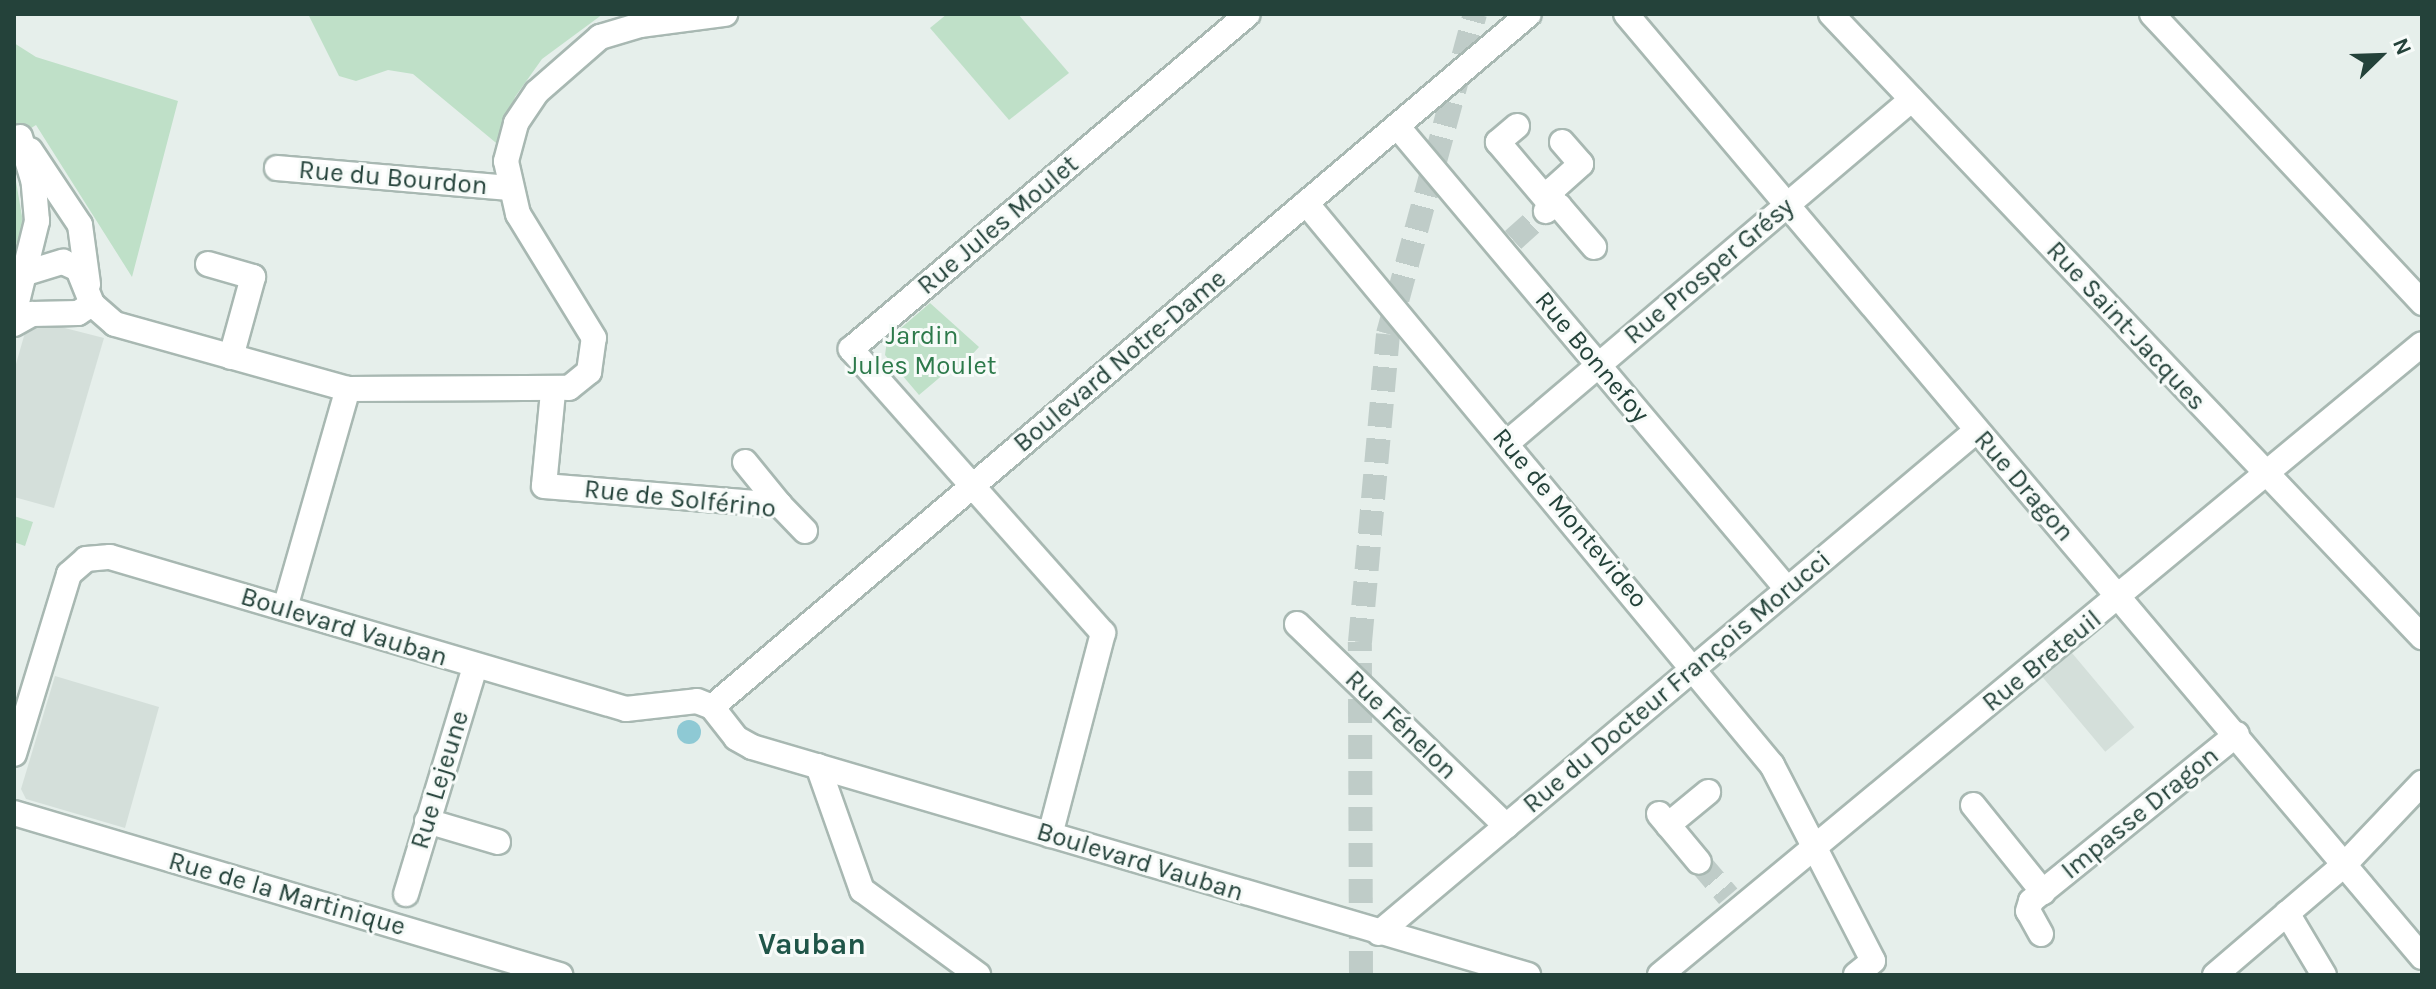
<!DOCTYPE html>
<meta charset="utf-8">
<style>
body{margin:0}
#map{position:relative;width:2436px;height:989px;overflow:hidden;background:#e6efeb;font-family:Karla,sans-serif}
div>[style]{position:absolute}
.built>*{inset:0;background:#d4dfda;transform-origin:0 0}
.green>*{inset:0;background:#bfe0c8}
.water>*{inset:0;background:#8ec9d4}
.round{border-radius:50%}
.minor-tunnel>*{height:24px;margin-top:-12px;transform-origin:0;background:repeating-linear-gradient(90deg,#bfccc8 0 24px,transparent 0 36px)}
.highway-tunnel>*{height:24px;margin-top:-12px;transform-origin:0;background:repeating-linear-gradient(90deg,#bfccc8 0 24px,transparent 0 36px)}
.roads{filter:drop-shadow(2px 0 #a8b8b2) drop-shadow(-2px 0 #a8b8b2) drop-shadow(0 2px #a8b8b2) drop-shadow(0 -2px #a8b8b2)}
.minor>*{height:24px;margin:-12px;padding:0 12px;transform-origin:12px;border-radius:12px;background:#fff}
span{translate:-50% -50%;white-space:nowrap;text-align:center;line-height:1.15;-webkit-text-stroke:6px #f7fbf9;paint-order:stroke}
.street-label{font-size:26px;color:#24423a}
.park-label{font-size:26px;color:#2d7a4b}
.quarter-label{font-size:30px;color:#1f5548;font-weight:700}
.frame{position:absolute;inset:0;border:16px solid #24423a;pointer-events:none}
.north{position:absolute;left:2340px;top:16px;width:80px;height:80px;-webkit-text-stroke:6px #f7fbf9;paint-order:stroke;rotate:67deg;font-size:22px;font-weight:700;line-height:32px;text-align:center;color:#24423a}
.north::after{content:'';display:block;margin:auto;width:28px;height:36px;background:#24423a;clip-path:polygon(50% 0,100% 100%,50% 72%,0 100%)}
</style>
<div id="map">
<div class="built">
<div style="clip-path:polygon(53px 325px,104px 338px,54px 508px,14px 497px,14px 371px,26px 329px)"></div>
<div style="left:2072px;top:653px;width:97px;height:38px;rotate:50deg"></div>
<div style="clip-path:polygon(55px 676px,159px 707px,125px 828px,26px 799px,21px 789px)"></div>
</div>
<div class="green">
<div style="clip-path:polygon(308px 14px,603px 14px,542px 59px,515px 97px,501px 147px,413px 74px,388px 70px,356px 81px,339px 76px)"></div>
<div style="clip-path:polygon(947px 14px,1018px 14px,1069px 73px,1009px 120px,930px 28px)"></div>
<div style="clip-path:polygon(14px 43px,36px 57px,178px 101px,132px 277px,36px 125px,14px 139px)"></div>
<div style="clip-path:polygon(14px 170px,23px 222px,14px 252px)"></div>
<div style="clip-path:polygon(930px 303px,979px 347px,956px 372px,951px 368px,919px 395px,885px 355px,887px 340px)"></div>
<div style="clip-path:polygon(14px 516px,33px 522px,25px 546px,14px 542px)"></div>
</div>
<div class="water">
<div class="round" style="left:677px;top:720px;width:24px;height:24px"></div>
</div>
<div class="minor-tunnel">
<div style="left:1513px;top:240px;width:38px;rotate:-42deg"></div>
<div style="left:1699px;top:862px;width:45px;rotate:49.5deg"></div>
</div>
<div class="highway-tunnel">
<div style="left:1361px;top:975px;width:333px;rotate:-90.2deg"></div>
<div style="left:1360px;top:642px;width:309px;rotate:-84.8deg"></div>
<div style="left:1388px;top:334px;width:332px;rotate:-74.8deg"></div>
</div>
<div class="roads">
<div class="minor">
<div style="left:1626px;top:14px;width:1234px;rotate:49.83deg"></div>
<div style="left:1831px;top:14px;width:859px;rotate:46.51deg"></div>
<div style="left:2152px;top:14px;width:396px;rotate:46.9deg"></div>
<div style="left:1397px;top:126px;width:605px;rotate:49.89deg"></div>
<div style="left:1517px;top:126px;width:25px;rotate:140deg"></div>
<div style="left:1498px;top:142px;width:84px;rotate:49.8deg"></div>
<div style="left:1552px;top:206px;width:8px;rotate:140deg"></div>
<div style="left:1562px;top:142px;width:29px;rotate:49deg"></div>
<div style="left:1581px;top:164px;width:38px;rotate:138deg"></div>
<div style="left:1553px;top:189px;width:17px;rotate:93deg"></div>
<div style="left:1552px;top:206px;width:7px"></div>
<div style="left:1559px;top:206px;width:54px;rotate:49.5deg"></div>
<div style="left:30px;top:150px;width:90px;rotate:56.3deg"></div>
<div style="left:80px;top:225px;width:60px;rotate:82.3deg"></div>
<div style="left:277px;top:168px;width:233px;rotate:4.9deg"></div>
<div style="left:1306px;top:203px;width:730px;rotate:50.34deg"></div>
<div style="left:1772px;top:765px;width:220px;rotate:62.7deg"></div>
<div style="left:1873px;top:961px;width:22px;rotate:141deg"></div>
<div style="left:208px;top:264px;width:47px;rotate:16.1deg"></div>
<div style="left:253px;top:277px;width:83px;rotate:105.4deg"></div>
<div style="left:26px;top:273px;width:39px;rotate:-17deg"></div>
<div style="left:63px;top:262px;width:17px;rotate:25deg"></div>
<div style="left:78px;top:269px;width:38px;rotate:68deg"></div>
<div style="left:92px;top:304px;width:30px;rotate:41deg"></div>
<div style="left:115px;top:324px;width:242px;rotate:15.6deg"></div>
<div style="left:348px;top:389px;width:221px;rotate:-0.3deg"></div>
<div style="left:569px;top:388px;width:26px;rotate:-39deg"></div>
<div style="left:589px;top:372px;width:34px;rotate:-82deg"></div>
<div style="left:594px;top:338px;width:145px;rotate:-121.5deg"></div>
<div style="left:518px;top:214px;width:54px;rotate:-102.8deg"></div>
<div style="left:506px;top:161px;width:39px;rotate:-75deg"></div>
<div style="left:516px;top:123px;width:37px;rotate:-56deg"></div>
<div style="left:537px;top:92px;width:84px;rotate:-41.1deg"></div>
<div style="left:600px;top:37px;width:42px;rotate:-16.7deg"></div>
<div style="left:640px;top:25px;width:86px;rotate:-7.4deg"></div>
<div style="left:14px;top:314px;width:96px;rotate:-76.1deg"></div>
<div style="left:37px;top:221px;width:38px;rotate:-95deg"></div>
<div style="left:34px;top:183px;width:48px;rotate:-106.9deg"></div>
<div style="left:14px;top:324px;width:21px;rotate:-29deg"></div>
<div style="left:32px;top:314px;width:46px;rotate:-1.2deg"></div>
<div style="left:78px;top:313px;width:17px;rotate:-33deg"></div>
<div style="left:553px;top:392px;width:94px;rotate:95.5deg"></div>
<div style="left:544px;top:486px;width:237px;rotate:4.6deg"></div>
<div style="left:780px;top:505px;width:36px;rotate:46deg"></div>
<div style="left:1507px;top:443px;width:531px;rotate:-40.34deg"></div>
<div style="left:745px;top:462px;width:55px;rotate:50.9deg"></div>
<div style="left:285px;top:608px;width:228px;rotate:-74deg"></div>
<div style="left:1297px;top:624px;width:291px;rotate:44deg"></div>
<div style="left:712px;top:707px;width:1071px;rotate:-40.31deg"></div>
<div style="left:14px;top:754px;width:188px;rotate:-73deg"></div>
<div style="left:69px;top:574px;width:23px;rotate:-41deg"></div>
<div style="left:86px;top:559px;width:24px;rotate:-5deg"></div>
<div style="left:110px;top:557px;width:538px;rotate:16.41deg"></div>
<div style="left:626px;top:709px;width:71px;rotate:-6.4deg"></div>
<div style="left:697px;top:701px;width:16px;rotate:22deg"></div>
<div style="left:712px;top:707px;width:39px;rotate:52deg"></div>
<div style="left:736px;top:738px;width:18px;rotate:29deg"></div>
<div style="left:752px;top:747px;width:809px;rotate:16.37deg"></div>
<div style="left:818px;top:766px;width:132px;rotate:70.5deg"></div>
<div style="left:862px;top:890px;width:144px;rotate:36.2deg"></div>
<div style="left:1973px;top:805px;width:112px;rotate:51.2deg"></div>
<div style="left:14px;top:813px;width:570px;rotate:16.53deg"></div>
<div style="left:1659px;top:814px;width:62px;rotate:50.2deg"></div>
<div style="left:427px;top:821px;width:74px;rotate:16.5deg"></div>
<div style="left:1668px;top:825px;width:52px;rotate:-39.5deg"></div>
<div style="left:1050px;top:835px;width:209px;rotate:-75.3deg"></div>
<div style="left:1103px;top:633px;width:380px;rotate:-131.6deg"></div>
<div style="left:851px;top:349px;width:519px;rotate:-40.16deg"></div>
<div style="left:406px;top:894px;width:237px;rotate:-73.1deg"></div>
<div style="left:2287px;top:913px;width:72px;rotate:59.2deg"></div>
<div style="left:1379px;top:933px;width:780px;rotate:-40.06deg"></div>
<div style="left:2041px;top:934px;width:26px;rotate:-119deg"></div>
<div style="left:2028px;top:911px;width:10px;rotate:-73deg"></div>
<div style="left:2031px;top:901px;width:265px;rotate:-39deg"></div>
<div style="left:1660px;top:975px;width:989px;rotate:-39.63deg"></div>
<div style="left:2215px;top:975px;width:171px;rotate:-40.5deg"></div>
<div style="left:2345px;top:864px;width:112px;rotate:-46.5deg"></div>
</div>
</div>
<div class="street-label">
<span style="left:393px;top:178px;rotate:5deg">Rue du Bourdon</span>
<span style="left:998px;top:225px;rotate:-40deg">Rue Jules Moulet</span>
<span style="left:1709px;top:271px;rotate:-40deg">Rue Prosper Grésy</span>
<span style="left:2126px;top:326px;rotate:47deg">Rue Saint-Jacques</span>
<span style="left:1592px;top:357px;rotate:50deg">Rue Bonnefoy</span>
<span style="left:1120px;top:361px;rotate:-40deg">Boulevard Notre-Dame</span>
<span style="left:2024px;top:486px;rotate:49deg">Rue Dragon</span>
<span style="left:680px;top:499px;rotate:6deg">Rue de Solférino</span>
<span style="left:1570px;top:518px;rotate:50deg">Rue de Montevideo</span>
<span style="left:344px;top:627px;rotate:17deg">Boulevard Vauban</span>
<span style="left:2042px;top:661px;rotate:-39deg">Rue Breteuil</span>
<span style="left:1677px;top:682px;rotate:-40deg">Rue du Docteur François Morucci</span>
<span style="left:1401px;top:725px;rotate:44deg">Rue Fénelon</span>
<span style="left:440px;top:780px;rotate:-73deg">Rue Lejeune</span>
<span style="left:2140px;top:813px;rotate:-39deg">Impasse Dragon</span>
<span style="left:1140px;top:862px;rotate:17deg">Boulevard Vauban</span>
<span style="left:287px;top:894px;rotate:16deg">Rue de la Martinique</span>
</div>
<div class="park-label">
<span style="left:922px;top:351px">Jardin<br>Jules Moulet</span>
</div>
<div class="quarter-label">
<span style="left:812px;top:944px">Vauban</span>
</div>
<div class="frame"></div>
<div class="north">N</div>
</div>
